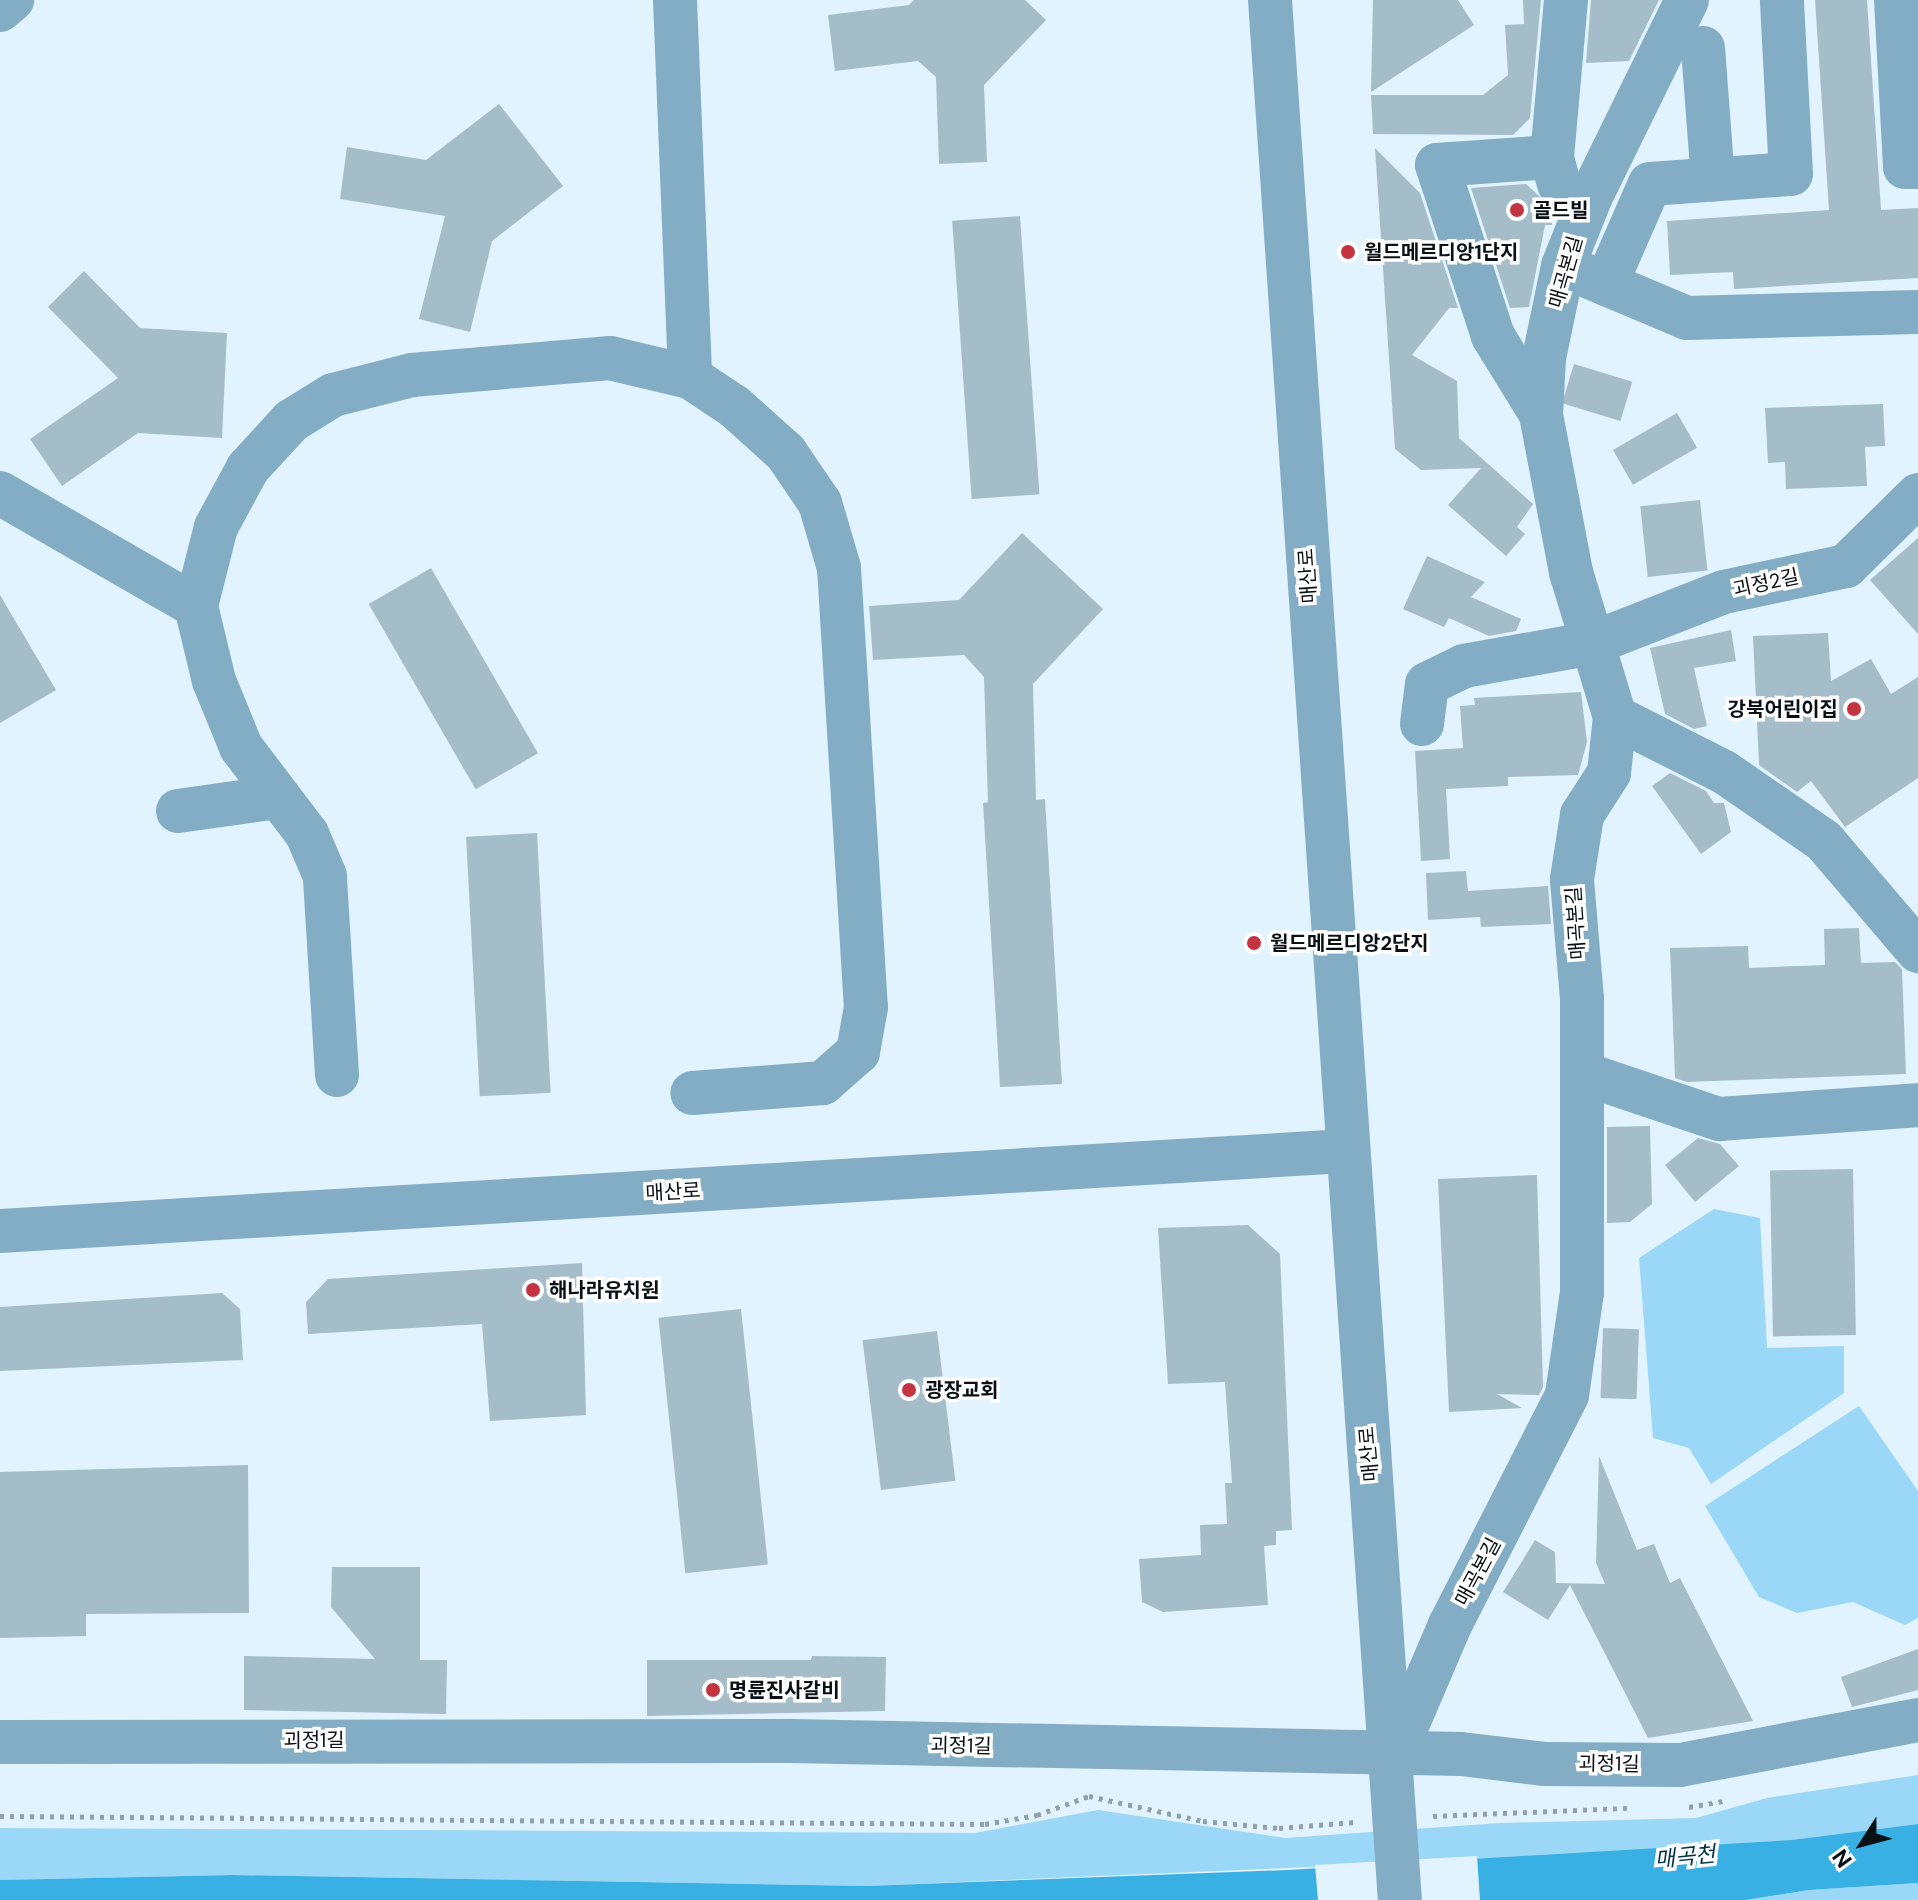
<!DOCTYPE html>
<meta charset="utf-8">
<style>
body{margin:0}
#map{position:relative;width:1918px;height:1900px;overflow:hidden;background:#e0f3fe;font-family:"DM Sans","Noto Sans KR",sans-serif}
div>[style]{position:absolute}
.green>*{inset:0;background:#9bd8f7}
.water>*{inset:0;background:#39b0e3}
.pier>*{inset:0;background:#e0f3fe}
.building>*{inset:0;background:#a5bdc9;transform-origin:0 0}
.path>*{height:5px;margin-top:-2.5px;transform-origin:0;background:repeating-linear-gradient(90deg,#91a0a9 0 4px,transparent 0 10px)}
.minor>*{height:44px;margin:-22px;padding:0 22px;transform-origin:22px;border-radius:22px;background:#82adc4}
.dots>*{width:22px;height:22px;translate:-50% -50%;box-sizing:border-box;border:4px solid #fff;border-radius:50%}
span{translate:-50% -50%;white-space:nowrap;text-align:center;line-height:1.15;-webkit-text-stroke:7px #fff;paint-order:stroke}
.poi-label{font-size:20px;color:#091116;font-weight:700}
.left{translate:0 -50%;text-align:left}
.right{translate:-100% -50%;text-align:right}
.street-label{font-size:20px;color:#091116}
.water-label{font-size:22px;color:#003549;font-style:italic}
.north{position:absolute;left:1822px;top:1804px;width:80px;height:80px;-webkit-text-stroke:6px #fff;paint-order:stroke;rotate:234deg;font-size:22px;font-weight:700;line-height:32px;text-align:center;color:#091116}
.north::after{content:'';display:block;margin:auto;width:28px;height:36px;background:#091116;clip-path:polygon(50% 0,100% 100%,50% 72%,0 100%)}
</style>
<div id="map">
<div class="green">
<div style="clip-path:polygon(1714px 1209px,1760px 1218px,1767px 1348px,1844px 1346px,1844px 1393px,1711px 1484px,1689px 1448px,1653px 1438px,1639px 1258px)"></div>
<div style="clip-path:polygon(1859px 1406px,1918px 1491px,1918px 1618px,1905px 1625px,1853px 1602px,1797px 1613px,1759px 1597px,1705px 1506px)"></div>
<div style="clip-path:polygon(1918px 1775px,1918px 1824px,1791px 1840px,1547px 1857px,866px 1886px,233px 1875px,0 1880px,0 1828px,975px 1833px,1098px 1810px,1285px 1838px,1500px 1823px,1696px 1818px,1767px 1798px)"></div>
<div style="clip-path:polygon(1918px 1883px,1918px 1900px,1746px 1900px,1809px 1890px)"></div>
</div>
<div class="water">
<div style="clip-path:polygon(1918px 1824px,1918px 1883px,1809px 1890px,1746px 1900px,0 1900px,0 1880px,233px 1875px,866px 1886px,1288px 1870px,1791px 1840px)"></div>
</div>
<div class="pier">
<div style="clip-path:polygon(1477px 1856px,1480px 1900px,1318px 1900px,1315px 1865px)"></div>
</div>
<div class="building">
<div style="clip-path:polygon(914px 0,1025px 0,1046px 20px,984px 85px,987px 162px,939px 164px,936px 77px,918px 61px,835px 71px,828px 15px,909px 5px)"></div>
<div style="clip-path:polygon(1373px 0,1458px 0,1474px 25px,1371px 92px)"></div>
<div style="clip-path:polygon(1523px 0,1541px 0,1530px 118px,1513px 135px,1373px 134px,1371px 95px,1483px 95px,1508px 75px,1505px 25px,1524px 24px)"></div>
<div style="clip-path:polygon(1591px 0,1659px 0,1629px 61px,1586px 63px)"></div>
<div style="clip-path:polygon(1815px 0,1867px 0,1881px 210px,1918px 208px,1918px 278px,1734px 289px,1733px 272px,1670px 275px,1667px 221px,1829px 210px)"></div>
<div style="clip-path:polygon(499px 104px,563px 186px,492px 241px,470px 332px,419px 319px,445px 216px,340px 199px,347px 147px,426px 160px)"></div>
<div style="clip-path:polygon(1375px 148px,1420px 193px,1458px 308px,1449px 308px,1412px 355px,1457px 381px,1459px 438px,1533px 504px,1517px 527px,1525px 534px,1506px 556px,1448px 505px,1481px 468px,1421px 470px,1395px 449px)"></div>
<div style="clip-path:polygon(1526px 184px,1551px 207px,1552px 225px,1545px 225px,1529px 307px,1510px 308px,1471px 188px)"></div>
<div style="left:1020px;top:216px;width:279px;height:68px;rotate:86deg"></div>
<div style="clip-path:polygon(84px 271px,140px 328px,227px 333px,222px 438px,138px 433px,62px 486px,30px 439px,118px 378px,48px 307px)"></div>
<div style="left:1574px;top:364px;width:61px;height:41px;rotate:17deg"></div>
<div style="clip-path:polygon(1883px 404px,1885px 446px,1865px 447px,1867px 486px,1786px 489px,1785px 462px,1768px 463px,1765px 408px)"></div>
<div style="left:1677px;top:413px;width:40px;height:74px;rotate:60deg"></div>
<div style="left:1700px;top:500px;width:71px;height:60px;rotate:84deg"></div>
<div style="clip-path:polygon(1022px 533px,1103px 609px,1033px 684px,1036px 800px,1045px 799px,1062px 1084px,1000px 1087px,983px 803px,988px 802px,984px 677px,964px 655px,873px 660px,869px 606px,959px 600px)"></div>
<div style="clip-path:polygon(1918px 538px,1918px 634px,1870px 580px)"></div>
<div style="clip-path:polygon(1427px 556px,1485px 582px,1471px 597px,1521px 619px,1516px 631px,1489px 636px,1449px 618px,1444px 627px,1403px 609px)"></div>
<div style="left:431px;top:568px;width:214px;height:72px;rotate:60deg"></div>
<div style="clip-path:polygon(0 595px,56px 690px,0 723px)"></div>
<div style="clip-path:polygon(1731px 630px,1736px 661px,1694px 668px,1707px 726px,1694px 729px,1665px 714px,1650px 648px)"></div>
<div style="clip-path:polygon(1828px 633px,1831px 681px,1871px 659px,1891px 694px,1918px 677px,1918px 778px,1845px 827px,1811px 781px,1797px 792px,1759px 765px,1753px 636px)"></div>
<div style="clip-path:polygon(1581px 692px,1587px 742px,1578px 775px,1508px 777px,1508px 786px,1446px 789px,1450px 859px,1421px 861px,1415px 751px,1463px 748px,1460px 706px,1475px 705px,1474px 698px)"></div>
<div style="clip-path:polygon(1670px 773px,1706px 791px,1714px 803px,1724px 803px,1731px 832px,1701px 854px,1652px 786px)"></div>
<div style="left:537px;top:833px;width:260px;height:71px;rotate:87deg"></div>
<div style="clip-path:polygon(1466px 871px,1468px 891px,1548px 886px,1551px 924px,1481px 927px,1480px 917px,1428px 920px,1426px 873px)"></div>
<div style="clip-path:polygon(1859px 928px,1861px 963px,1895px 962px,1902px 969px,1906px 1074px,1687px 1082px,1675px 1078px,1670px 948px,1748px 946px,1749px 968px,1825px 965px,1824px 929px)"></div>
<div style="clip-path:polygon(1650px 1126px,1652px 1204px,1630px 1222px,1607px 1223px,1607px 1127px)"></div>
<div style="clip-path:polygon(1698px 1138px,1720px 1144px,1739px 1166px,1695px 1202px,1665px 1165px)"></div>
<div style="left:1853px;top:1169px;width:166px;height:83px;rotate:89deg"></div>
<div style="clip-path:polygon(1537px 1175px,1543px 1387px,1539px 1395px,1497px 1394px,1522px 1408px,1449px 1412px,1438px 1179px)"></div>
<div style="clip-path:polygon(1248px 1225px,1280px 1254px,1292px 1530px,1276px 1531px,1276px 1545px,1264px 1546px,1268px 1605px,1163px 1612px,1142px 1602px,1139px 1559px,1201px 1555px,1200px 1525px,1227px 1524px,1225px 1483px,1232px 1483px,1225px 1382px,1168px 1384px,1158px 1228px)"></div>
<div style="clip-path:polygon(582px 1263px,586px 1415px,490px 1421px,482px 1324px,308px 1334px,306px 1302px,328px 1279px)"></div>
<div style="clip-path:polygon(222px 1293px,240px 1309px,243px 1360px,0 1371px,0 1307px)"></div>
<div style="left:741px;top:1309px;width:257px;height:83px;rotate:84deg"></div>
<div style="left:1603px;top:1328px;width:36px;height:70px;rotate:2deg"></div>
<div style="left:937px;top:1331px;width:151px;height:75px;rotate:83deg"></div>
<div style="clip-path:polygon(1599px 1456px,1637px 1550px,1654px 1544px,1670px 1583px,1680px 1578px,1753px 1721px,1648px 1738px,1570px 1585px,1548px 1620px,1503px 1592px,1535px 1540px,1555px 1552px,1556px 1583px,1605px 1584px,1596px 1563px)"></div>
<div style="clip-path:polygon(248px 1465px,249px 1613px,86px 1614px,86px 1636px,0 1638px,0 1472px)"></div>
<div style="clip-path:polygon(332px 1567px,420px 1567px,420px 1660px,447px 1660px,446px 1714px,244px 1710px,244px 1656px,375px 1659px,331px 1607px)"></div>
<div style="clip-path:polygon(1918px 1649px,1918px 1690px,1852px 1707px,1841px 1677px)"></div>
<div style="clip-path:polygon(812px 1656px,886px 1657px,885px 1711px,647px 1716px,647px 1660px,811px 1660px)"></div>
</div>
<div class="path">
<div style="left:1689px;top:1807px;width:34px;rotate:-10deg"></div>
<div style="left:0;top:1816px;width:985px;rotate:0.47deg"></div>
<div style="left:985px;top:1824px;width:53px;rotate:-9.8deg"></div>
<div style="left:1037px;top:1815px;width:55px;rotate:-20.1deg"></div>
<div style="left:1089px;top:1796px;width:117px;rotate:12.4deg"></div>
<div style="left:1203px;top:1821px;width:76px;rotate:5.3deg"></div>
<div style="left:1279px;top:1828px;width:76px;rotate:-4.5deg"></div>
<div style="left:1433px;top:1816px;width:194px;rotate:-2.4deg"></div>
</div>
<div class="minor">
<div style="left:675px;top:0;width:377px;rotate:87.7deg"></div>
<div style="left:1270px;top:0;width:1904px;rotate:86.09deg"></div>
<div style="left:1896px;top:0;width:167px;rotate:86.9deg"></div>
<div style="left:1905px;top:167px;width:13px"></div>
<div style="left:0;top:10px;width:16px;rotate:-40deg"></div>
<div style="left:1703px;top:48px;width:132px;rotate:85.7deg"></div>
<div style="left:1559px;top:184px;width:28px;rotate:-105deg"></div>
<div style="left:1552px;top:157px;width:158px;rotate:-84.9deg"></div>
<div style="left:1580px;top:273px;width:116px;rotate:22.8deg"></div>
<div style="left:1687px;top:318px;width:231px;rotate:-1.5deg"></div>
<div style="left:1606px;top:284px;width:109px;rotate:-66.3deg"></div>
<div style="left:1650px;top:184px;width:141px;rotate:-4.1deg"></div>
<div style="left:1791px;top:174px;width:174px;rotate:-93deg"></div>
<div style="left:1541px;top:414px;width:92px;rotate:-121.6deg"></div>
<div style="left:1493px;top:336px;width:180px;rotate:-108.1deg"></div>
<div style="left:1437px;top:165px;width:115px;rotate:-4deg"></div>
<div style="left:0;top:493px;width:226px;rotate:30deg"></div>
<div style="left:1615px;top:717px;width:122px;rotate:26.8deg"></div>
<div style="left:1724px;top:772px;width:121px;rotate:34.6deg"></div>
<div style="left:1824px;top:841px;width:145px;rotate:49.5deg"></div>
<div style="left:1422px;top:724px;width:40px;rotate:-82.9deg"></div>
<div style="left:1427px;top:684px;width:41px;rotate:-25.9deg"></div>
<div style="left:1464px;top:666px;width:131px;rotate:-10.1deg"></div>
<div style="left:1593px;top:643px;width:141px;rotate:-21.3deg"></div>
<div style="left:1724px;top:592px;width:125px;rotate:-12deg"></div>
<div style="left:1846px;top:566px;width:101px;rotate:-44.6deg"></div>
<div style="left:178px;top:811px;width:100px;rotate:-8deg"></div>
<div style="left:1582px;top:1073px;width:145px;rotate:18.6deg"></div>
<div style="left:1719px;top:1119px;width:199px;rotate:-4deg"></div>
<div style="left:337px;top:1075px;width:199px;rotate:-93.5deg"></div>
<div style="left:325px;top:876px;width:46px;rotate:-113.2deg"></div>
<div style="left:307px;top:834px;width:109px;rotate:-127.2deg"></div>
<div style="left:241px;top:747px;width:71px;rotate:-112.2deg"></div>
<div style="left:214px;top:681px;width:77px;rotate:-103.5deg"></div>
<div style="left:196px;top:606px;width:81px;rotate:-75.8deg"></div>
<div style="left:216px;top:527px;width:67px;rotate:-61.5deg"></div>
<div style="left:248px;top:468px;width:64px;rotate:-47.5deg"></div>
<div style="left:291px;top:421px;width:49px;rotate:-31.8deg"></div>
<div style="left:333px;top:395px;width:81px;rotate:-14.2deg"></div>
<div style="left:412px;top:375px;width:199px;rotate:-4.9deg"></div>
<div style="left:610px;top:358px;width:82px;rotate:13.4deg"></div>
<div style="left:690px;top:377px;width:54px;rotate:33.7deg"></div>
<div style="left:735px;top:407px;width:69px;rotate:42deg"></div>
<div style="left:786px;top:453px;width:60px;rotate:55.8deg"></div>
<div style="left:820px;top:503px;width:68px;rotate:73.7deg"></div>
<div style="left:839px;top:568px;width:440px;rotate:86.5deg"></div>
<div style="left:866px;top:1007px;width:46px;rotate:100.1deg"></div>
<div style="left:858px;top:1052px;width:47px;rotate:138.5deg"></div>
<div style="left:823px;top:1083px;width:131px;rotate:175.6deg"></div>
<div style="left:0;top:1231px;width:1348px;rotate:-3.4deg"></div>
<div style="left:0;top:1742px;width:791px;rotate:-0.07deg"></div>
<div style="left:791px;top:1741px;width:670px;rotate:1.11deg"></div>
<div style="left:1461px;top:1754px;width:85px;rotate:6.8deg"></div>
<div style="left:1545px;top:1764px;width:135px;rotate:0.4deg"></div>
<div style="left:1680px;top:1765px;width:242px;rotate:-10.7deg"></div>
<div style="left:1396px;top:1751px;width:137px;rotate:-66.8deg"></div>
<div style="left:1450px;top:1625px;width:258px;rotate:-63deg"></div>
<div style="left:1567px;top:1395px;width:104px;rotate:-81.7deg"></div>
<div style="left:1582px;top:1292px;width:293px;rotate:-90deg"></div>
<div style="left:1582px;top:999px;width:120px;rotate:-94.8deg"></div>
<div style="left:1572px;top:879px;width:65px;rotate:-81.1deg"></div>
<div style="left:1582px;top:815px;width:50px;rotate:-57.3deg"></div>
<div style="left:1609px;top:773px;width:56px;rotate:-83.9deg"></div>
<div style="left:1615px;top:717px;width:152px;rotate:-106.9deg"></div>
<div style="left:1571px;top:572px;width:161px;rotate:-100.8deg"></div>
<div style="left:1541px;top:414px;width:56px;rotate:-86.9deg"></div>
<div style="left:1544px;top:358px;width:94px;rotate:-78.3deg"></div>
<div style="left:1563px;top:266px;width:75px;rotate:-68.2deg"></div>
<div style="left:1591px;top:196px;width:218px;rotate:-63.9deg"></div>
</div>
<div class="dots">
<div style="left:1517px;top:210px;background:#c43440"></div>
<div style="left:1348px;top:252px;background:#c43440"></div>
<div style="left:1854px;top:709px;background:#c43440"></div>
<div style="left:1254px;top:943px;background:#c43440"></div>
<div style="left:533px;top:1290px;background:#c43440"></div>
<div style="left:909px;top:1390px;background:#c43440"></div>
<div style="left:713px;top:1690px;background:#c43440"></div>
</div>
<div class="poi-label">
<span class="left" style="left:1533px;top:210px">골드빌</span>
<span class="left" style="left:1364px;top:252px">월드메르디앙1단지</span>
<span class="right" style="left:1838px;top:709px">강북어린이집</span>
<span class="left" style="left:1270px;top:943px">월드메르디앙2단지</span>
<span class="left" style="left:549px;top:1290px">해나라유치원</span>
<span class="left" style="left:925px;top:1390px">광장교회</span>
<span class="left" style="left:729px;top:1690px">명륜진사갈비</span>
</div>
<div class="street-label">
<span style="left:1566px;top:272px;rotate:-74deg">매곡본길</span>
<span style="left:1308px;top:576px;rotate:-94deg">매산로</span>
<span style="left:1766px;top:583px;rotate:-12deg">괴정2길</span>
<span style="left:1576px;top:923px;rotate:-94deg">매곡본길</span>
<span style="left:673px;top:1192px;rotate:-3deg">매산로</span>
<span style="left:1369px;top:1454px;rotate:-95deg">매산로</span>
<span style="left:1478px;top:1572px;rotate:-62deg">매곡본길</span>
<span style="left:314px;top:1740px">괴정1길</span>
<span style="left:961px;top:1746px;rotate:1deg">괴정1길</span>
<span style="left:1609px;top:1764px;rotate:1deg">괴정1길</span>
</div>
<div class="water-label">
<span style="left:1685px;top:1857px;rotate:-6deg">매곡천</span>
</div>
<div class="north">N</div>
</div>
